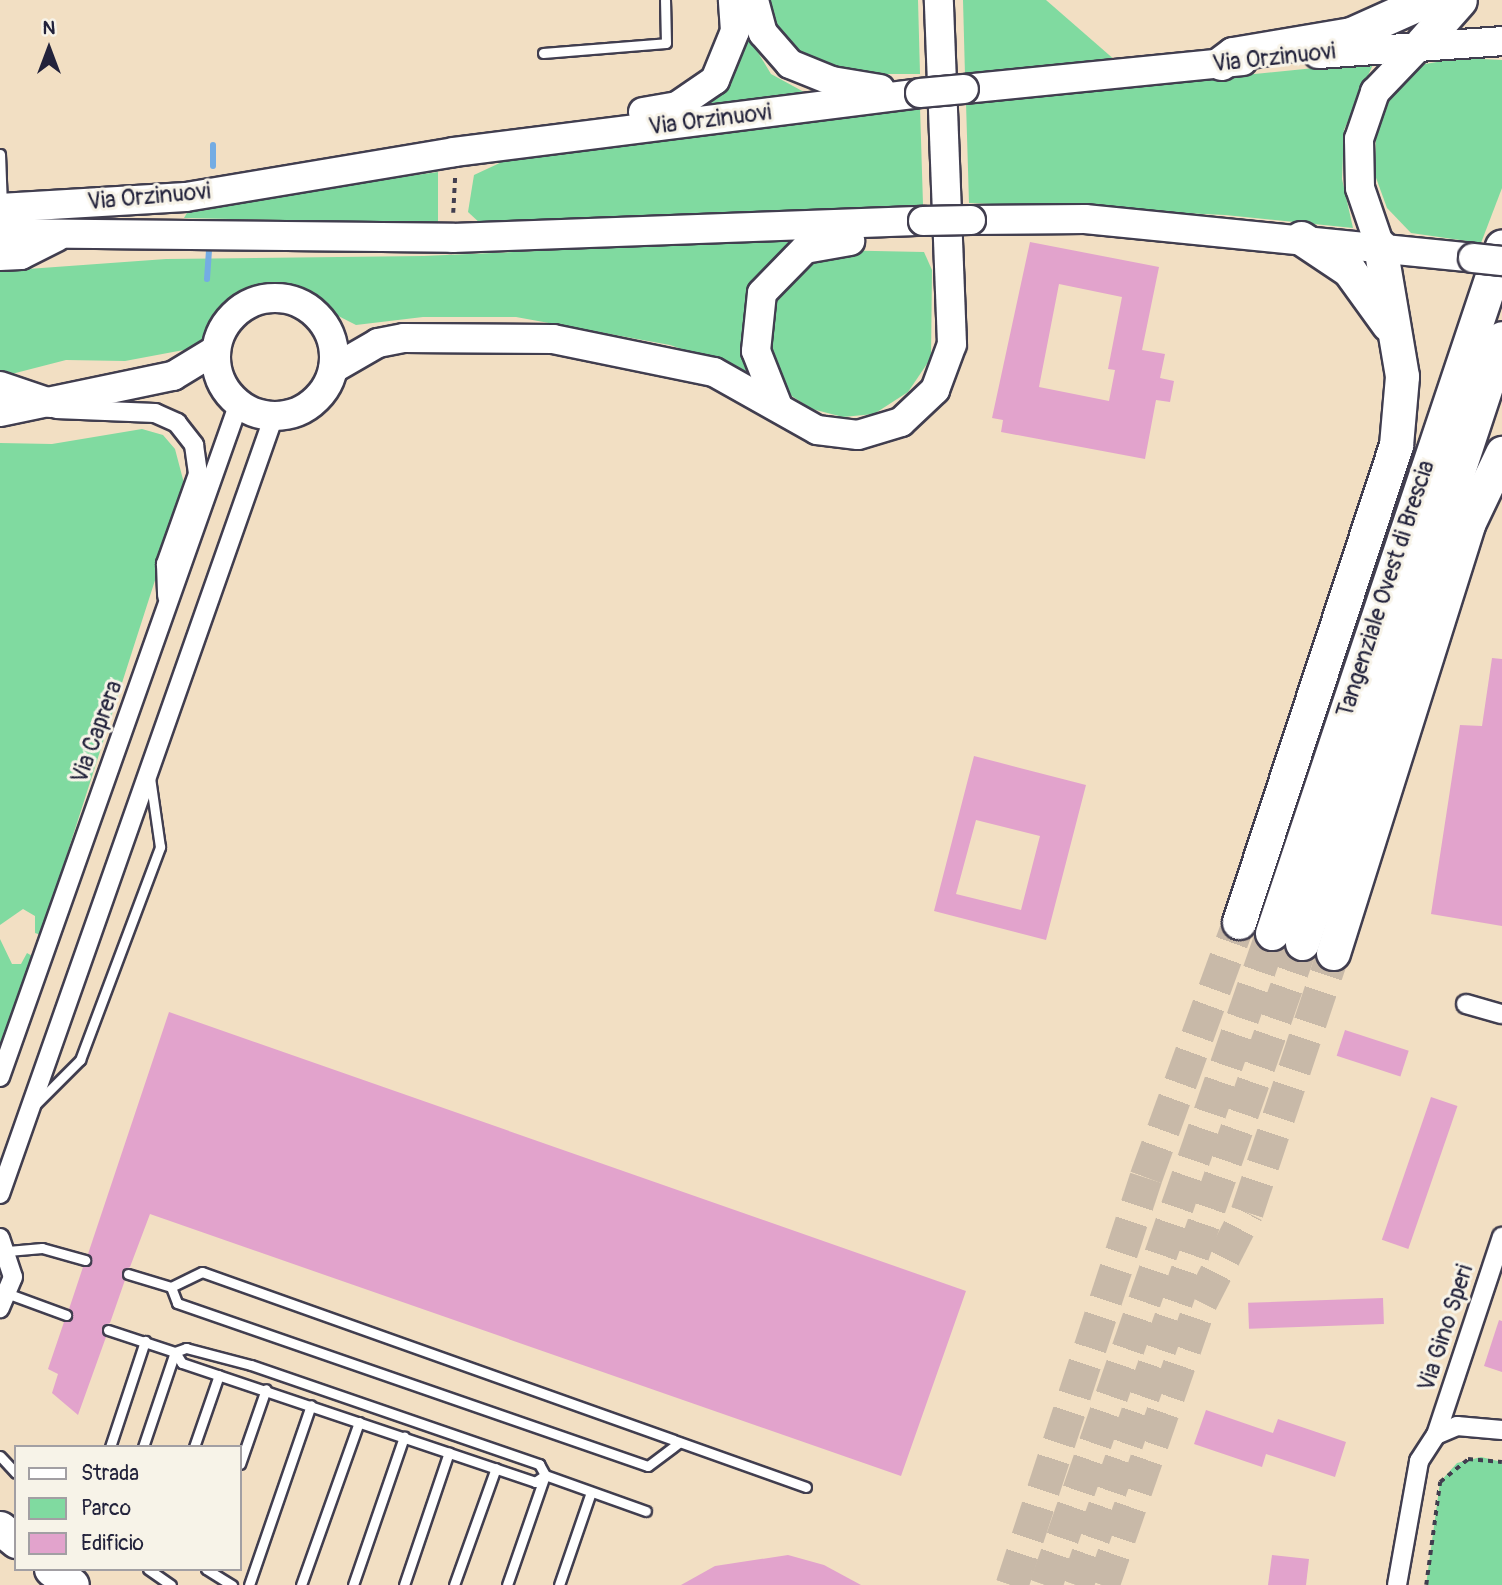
<!DOCTYPE html>
<style>
body{margin:0}
#map{position:relative;width:1502px;height:1585px;overflow:hidden;background:#f2dfc3;font-family:Pangolin,sans-serif}
div>[style]{position:absolute}
.green>*{inset:0;background:#80daa0}
.stream>*{height:6px;margin:-3px;padding:0 3px;transform-origin:3px;border-radius:3px;background:#74ace3}
.building>*{inset:0;background:#e2a3cc;transform-origin:0 0}
.highway-tunnel>*{height:33px;margin-top:-16.5px;transform-origin:0;background:repeating-linear-gradient(90deg,#c8b9a8 0 33px,transparent 0 50px)}
.path>*{height:3.5px;margin-top:-1.75px;transform-origin:0;background:repeating-linear-gradient(90deg,#413e4f 0 5px,transparent 0 10px)}
.roads{filter:drop-shadow(2px 0 #413e4f) drop-shadow(-2px 0 #413e4f) drop-shadow(0 2px #413e4f) drop-shadow(0 -2px #413e4f)}
.lane>*{height:9px;margin:-4.5px;padding:0 4.5px;transform-origin:4.5px;border-radius:4.5px;background:#fff}
.street>*{height:18px;margin:-9px;padding:0 9px;transform-origin:9px;border-radius:9px;background:#fff}
.primary>*{height:28px;margin:-14px;padding:0 14px;transform-origin:14px;border-radius:14px;background:#fff}
.primary>.ring{margin:-14px;padding:0;box-sizing:content-box;background:none;border:28px solid #fff;border-radius:50%}
.highway>*{height:33px;margin:-16.5px;padding:0 16.5px;transform-origin:16.5px;border-radius:16.5px;background:#fff}
.bridges{filter:drop-shadow(2px 0 #413e4f) drop-shadow(-2px 0 #413e4f) drop-shadow(0 2px #413e4f) drop-shadow(0 -2px #413e4f)}
.primary-bridge>*{height:28px;margin:-14px;padding:0 14px;transform-origin:14px;border-radius:14px;background:#fff}
span{translate:-50% -50%;white-space:nowrap;text-align:center;line-height:1.15;-webkit-text-stroke:6px #f7f3e8;paint-order:stroke}
.street-label{font-size:23px;color:#22223b}
.legend{position:absolute;left:14px;top:1445px;width:228px;height:126px;box-sizing:border-box;background:#f7f3e8;border:2px solid #a29fa3;margin:0;padding:9px 12px;list-style:none;font-size:21px;color:#22223b}
.legend li{display:flex;align-items:center;gap:14px;height:35px}
.legend b{width:35px;border:2px solid #a29fa3}
.north{position:absolute;left:14px;top:14px;width:70px;height:70px;-webkit-text-stroke:5px #f7f3e8;paint-order:stroke;rotate:0deg;font-size:19px;font-weight:700;line-height:28px;text-align:center;color:#22223b}
.north::after{content:'';display:block;margin:auto;width:24px;height:32px;background:#22223b;clip-path:polygon(50% 0,100% 100%,50% 72%,0 100%)}
</style>
<div id="map">
<div class="green">
<div style="clip-path:polygon(765px 0,918px 0,920px 74px,827px 74px,778px 41px)"></div>
<div style="clip-path:polygon(963px 0,1046px 0,1116px 61px,965px 75px)"></div>
<div style="clip-path:polygon(742px 26px,771px 74px,804px 92px,706px 105px,735px 70px)"></div>
<div style="clip-path:polygon(1461px 58px,1502px 60px,1502px 188px,1481px 243px,1411px 233px,1387px 208px,1375px 175px,1376px 130px,1393px 91px,1425px 64px)"></div>
<div style="clip-path:polygon(1374px 62px,1344px 130px,1342px 179px,1353px 228px,1225px 215px,969px 203px,966px 103px)"></div>
<div style="clip-path:polygon(920px 107px,923px 205px,541px 225px,482px 225px,468px 212px,474px 175px,504px 161px)"></div>
<div style="clip-path:polygon(438px 172px,438px 223px,184px 218px,191px 206px)"></div>
<div style="clip-path:polygon(805px 239px,778px 255px,753px 292px,743px 335px,751px 373px,670px 345px,516px 317px,423px 317px,356px 325px,301px 297px,264px 289px,230px 302px,201px 343px,189px 349px,125px 361px,66px 360px,0 377px,0 271px,166px 259px,424px 256px)"></div>
<div style="clip-path:polygon(826px 250px,924px 252px,932px 270px,931px 358px,908px 392px,874px 414px,843px 417px,812px 409px,787px 393px,767px 362px,773px 292px)"></div>
<div style="clip-path:polygon(142px 429px,163px 435px,175px 449px,185px 487px,41px 935px,35px 933px,35px 916px,23px 909px,0 925px,0 443px,52px 444px)"></div>
<div style="clip-path:polygon(0 939px,12px 964px,21px 964px,27px 953px,34px 957px,0 1048px)"></div>
<div style="clip-path:polygon(1481px 1457px,1502px 1462px,1502px 1585px,1426px 1585px,1440px 1482px,1457px 1463px)"></div>
</div>
<div class="stream">
<div style="left:213px;top:145px;width:21px;rotate:90deg"></div>
<div style="left:207px;top:279px;width:28px;rotate:-86deg"></div>
</div>
<div class="building">
<div style="clip-path:polygon(evenodd,1030px 242px,1159px 267px,1142px 350px,1165px 354px,1160px 378px,1174px 381px,1170px 402px,1156px 400px,1145px 459px,1001px 432px,1003px 420px,992px 418px,1030px 242px,1059px 284px,1122px 297px,1108px 369px,1115px 370px,1109px 401px,1039px 387px,1059px 284px)"></div>
<div style="clip-path:polygon(1492px 658px,1502px 659px,1502px 926px,1431px 914px,1460px 725px,1482px 726px)"></div>
<div style="clip-path:polygon(evenodd,974px 756px,1086px 785px,1046px 940px,934px 911px,974px 756px,976px 820px,1040px 836px,1021px 910px,956px 894px,976px 820px)"></div>
<div style="clip-path:polygon(169px 1012px,966px 1291px,901px 1476px,150px 1214px,130px 1267px,122px 1271px,125px 1280px,110px 1323px,102px 1327px,106px 1337px,78px 1415px,52px 1393px,58px 1374px,48px 1369px,64px 1322px,73px 1317px,69px 1309px,83px 1267px,91px 1263px,88px 1254px)"></div>
<div style="left:1345px;top:1030px;width:67px;height:27px;rotate:18deg"></div>
<div style="left:1431px;top:1097px;width:28px;height:151px;rotate:19deg"></div>
<div style="left:1383px;top:1298px;width:26px;height:135px;rotate:88deg"></div>
<div style="clip-path:polygon(1499px 1320px,1502px 1321px,1502px 1372px,1484px 1366px)"></div>
<div style="clip-path:polygon(1206px 1410px,1273px 1433px,1278px 1419px,1346px 1442px,1335px 1477px,1266px 1454px,1262px 1467px,1194px 1444px)"></div>
<div style="clip-path:polygon(788px 1555px,824px 1565px,861px 1585px,681px 1585px,715px 1566px)"></div>
<div style="clip-path:polygon(1272px 1555px,1309px 1559px,1306px 1585px,1268px 1585px)"></div>
</div>
<div class="highway-tunnel">
<div style="left:1012px;top:1585px;width:429px;rotate:-71.8deg"></div>
<div style="left:1146px;top:1177px;width:271px;rotate:-70deg"></div>
<div style="left:1046px;top:1585px;width:690px;rotate:-70.88deg"></div>
<div style="left:1077px;top:1585px;width:680px;rotate:-70.69deg"></div>
<div style="left:1103px;top:1585px;width:299px;rotate:-70.9deg"></div>
<div style="left:1201px;top:1302px;width:101px;rotate:-62.9deg"></div>
<div style="left:1247px;top:1212px;width:273px;rotate:-71.6deg"></div>
</div>
<div class="path">
<div style="left:453px;top:213px;width:38px;rotate:-87deg"></div>
<div style="left:1426px;top:1585px;width:104px;rotate:-82.3deg"></div>
<div style="left:1440px;top:1482px;width:36px;rotate:-39deg"></div>
<div style="left:1468px;top:1459px;width:34px;rotate:5deg"></div>
</div>
<div class="roads">
<div class="lane">
<div style="left:543px;top:53px;width:123px;rotate:-4.6deg"></div>
<div style="left:666px;top:43px;width:43px;rotate:-91.3deg"></div>
<div style="left:0;top:154px;width:52px;rotate:87.8deg"></div>
<div style="left:37px;top:1103px;width:61px;rotate:-45deg"></div>
<div style="left:80px;top:1060px;width:228px;rotate:-69.4deg"></div>
<div style="left:160px;top:847px;width:70px;rotate:-98.2deg"></div>
<div style="left:8px;top:1251px;width:34px;rotate:-5deg"></div>
<div style="left:42px;top:1248px;width:45px;rotate:15.6deg"></div>
<div style="left:128px;top:1274px;width:45px;rotate:16.8deg"></div>
<div style="left:171px;top:1287px;width:34px;rotate:-26deg"></div>
<div style="left:202px;top:1272px;width:641px;rotate:19.59deg"></div>
<div style="left:171px;top:1287px;width:17px;rotate:69deg"></div>
<div style="left:177px;top:1303px;width:498px;rotate:19.1deg"></div>
<div style="left:648px;top:1466px;width:39px;rotate:-37deg"></div>
<div style="left:9px;top:1294px;width:61px;rotate:20.2deg"></div>
<div style="left:108px;top:1330px;width:71px;rotate:18.2deg"></div>
<div style="left:175px;top:1352px;width:12px;rotate:-20deg"></div>
<div style="left:186px;top:1348px;width:67px;rotate:14.7deg"></div>
<div style="left:251px;top:1365px;width:305px;rotate:19deg"></div>
<div style="left:539px;top:1464px;width:13px;rotate:61deg"></div>
<div style="left:545px;top:1475px;width:107px;rotate:19.6deg"></div>
<div style="left:175px;top:1352px;width:13px;rotate:58deg"></div>
<div style="left:182px;top:1363px;width:373px;rotate:18.6deg"></div>
<div style="left:535px;top:1482px;width:12px;rotate:-35deg"></div>
<div style="left:110px;top:1447px;width:112px;rotate:-71.7deg"></div>
<div style="left:143px;top:1447px;width:100px;rotate:-71.4deg"></div>
<div style="left:194px;top:1447px;width:76px;rotate:-70.9deg"></div>
<div style="left:0;top:1456px;width:23px;rotate:47deg"></div>
<div style="left:240px;top:1464px;width:79px;rotate:-70.9deg"></div>
<div style="left:148px;top:1569px;width:28px;rotate:35deg"></div>
<div style="left:206px;top:1569px;width:31px;rotate:32deg"></div>
<div style="left:249px;top:1585px;width:190px;rotate:-71deg"></div>
<div style="left:301px;top:1585px;width:173px;rotate:-70.4deg"></div>
<div style="left:353px;top:1585px;width:157px;rotate:-71deg"></div>
<div style="left:404px;top:1585px;width:140px;rotate:-71.3deg"></div>
<div style="left:454px;top:1585px;width:124px;rotate:-70.3deg"></div>
<div style="left:507px;top:1585px;width:116px;rotate:-70.9deg"></div>
<div style="left:559px;top:1585px;width:98px;rotate:-71deg"></div>
</div>
<div class="street">
<div style="left:56px;top:409px;width:99px;rotate:2.3deg"></div>
<div style="left:155px;top:413px;width:24px;rotate:24deg"></div>
<div style="left:177px;top:423px;width:28px;rotate:52deg"></div>
<div style="left:194px;top:445px;width:29px;rotate:82deg"></div>
<div style="left:198px;top:474px;width:96px;rotate:109.6deg"></div>
<div style="left:166px;top:564px;width:32px;rotate:88deg"></div>
<div style="left:1466px;top:1004px;width:37px;rotate:16deg"></div>
<div style="left:0;top:1077px;width:715px;rotate:-70.48deg"></div>
<div style="left:0;top:1194px;width:825px;rotate:-70.6deg"></div>
<div style="left:0;top:1238px;width:41px;rotate:71.6deg"></div>
<div style="left:13px;top:1277px;width:34px;rotate:113deg"></div>
<div style="left:1436px;top:1435px;width:209px;rotate:-71.6deg"></div>
<div style="left:1397px;top:1585px;width:126px;rotate:-79.9deg"></div>
<div style="left:1419px;top:1461px;width:31px;rotate:-57deg"></div>
<div style="left:1436px;top:1435px;width:23px;rotate:-23deg"></div>
<div style="left:1457px;top:1426px;width:45px;rotate:5.1deg"></div>
</div>
<div class="primary">
<div style="left:754px;top:0;width:34px;rotate:75deg"></div>
<div style="left:763px;top:33px;width:41px;rotate:48.9deg"></div>
<div style="left:790px;top:64px;width:45px;rotate:22deg"></div>
<div style="left:832px;top:81px;width:49px;rotate:9.5deg"></div>
<div style="left:1318px;top:54px;width:184px;rotate:-4deg"></div>
<div style="left:964px;top:89px;width:280px;rotate:-5.7deg"></div>
<div style="left:643px;top:112px;width:35px;rotate:-10deg"></div>
<div style="left:677px;top:106px;width:46px;rotate:-34.4deg"></div>
<div style="left:715px;top:80px;width:53px;rotate:-67.8deg"></div>
<div style="left:735px;top:31px;width:31px;rotate:-94deg"></div>
<div style="left:0;top:208px;width:186px;rotate:-3.4deg"></div>
<div style="left:186px;top:197px;width:272px;rotate:-9.5deg"></div>
<div style="left:454px;top:152px;width:470px;rotate:-7.2deg"></div>
<div style="left:971px;top:220px;width:114px;rotate:-0.5deg"></div>
<div style="left:1085px;top:219px;width:390px;rotate:5.7deg"></div>
<div style="left:0;top:233px;width:453px;rotate:0.6deg"></div>
<div style="left:453px;top:238px;width:470px;rotate:-2.1deg"></div>
<div style="left:1380px;top:246px;width:61px;rotate:-109deg"></div>
<div style="left:1360px;top:188px;width:49px;rotate:-91.2deg"></div>
<div style="left:1359px;top:139px;width:50px;rotate:-71.2deg"></div>
<div style="left:1375px;top:92px;width:68px;rotate:-46.2deg"></div>
<div style="left:0;top:256px;width:21px;rotate:-3deg"></div>
<div style="left:21px;top:255px;width:40px;rotate:-26.6deg"></div>
<div class="ring" style="left:216px;top:298px;width:90px;height:90px"></div>
<div style="left:333px;top:369px;width:52px;rotate:-30deg"></div>
<div style="left:378px;top:343px;width:26px;rotate:-11deg"></div>
<div style="left:404px;top:338px;width:149px;rotate:0.4deg"></div>
<div style="left:553px;top:339px;width:164px;rotate:11.6deg"></div>
<div style="left:714px;top:372px;width:118px;rotate:29.4deg"></div>
<div style="left:817px;top:430px;width:41px;rotate:7deg"></div>
<div style="left:858px;top:435px;width:45px;rotate:-16.8deg"></div>
<div style="left:901px;top:422px;width:47px;rotate:-43.3deg"></div>
<div style="left:935px;top:390px;width:49px;rotate:-69.7deg"></div>
<div style="left:952px;top:344px;width:344px;rotate:-92.2deg"></div>
<div style="left:0;top:386px;width:53px;rotate:18.8deg"></div>
<div style="left:777px;top:404px;width:57px;rotate:-111.6deg"></div>
<div style="left:756px;top:351px;width:58px;rotate:-84.1deg"></div>
<div style="left:762px;top:293px;width:62px;rotate:-45.7deg"></div>
<div style="left:805px;top:249px;width:46px;rotate:-10.1deg"></div>
<div style="left:0;top:412px;width:177px;rotate:-11.8deg"></div>
<div style="left:173px;top:376px;width:50px;rotate:-31.2deg"></div>
</div>
<div class="highway">
<div style="left:1422px;top:43px;width:57px;rotate:-48.5deg"></div>
<div style="left:1221px;top:63px;width:15px;rotate:-37deg"></div>
<div style="left:1233px;top:54px;width:120px;rotate:-9.6deg"></div>
<div style="left:1351px;top:34px;width:83px;rotate:-24.1deg"></div>
<div style="left:1301px;top:238px;width:58px;rotate:33.7deg"></div>
<div style="left:1349px;top:270px;width:67px;rotate:54.2deg"></div>
<div style="left:1239px;top:922px;width:502px;rotate:-71.78deg"></div>
<div style="left:1396px;top:445px;width:69px;rotate:-85deg"></div>
<div style="left:1402px;top:376px;width:132px;rotate:-99.6deg"></div>
<div style="left:1272px;top:933px;width:724px;rotate:-71.49deg"></div>
<div style="left:1302px;top:943px;width:637px;rotate:-71.71deg"></div>
<div style="left:1333px;top:953px;width:450px;rotate:-72.5deg"></div>
<div style="left:1468px;top:524px;width:79px;rotate:-64.4deg"></div>
<div style="left:0;top:1528px;width:21px;rotate:39deg"></div>
<div style="left:51px;top:1569px;width:26px;rotate:37deg"></div>
</div>
</div>
<div class="bridges">
<div class="primary-bridge">
<div style="left:920px;top:93px;width:44px;rotate:-5.2deg"></div>
<div style="left:923px;top:221px;width:48px;rotate:-1.2deg"></div>
<div style="left:1473px;top:258px;width:29px;rotate:6deg"></div>
</div>
</div>
<div class="street-label">
<span style="left:1274px;top:58px;rotate:-6deg">Via Orzinuovi</span>
<span style="left:710px;top:120px;rotate:-7deg">Via Orzinuovi</span>
<span style="left:149px;top:197px;rotate:-5deg">Via Orzinuovi</span>
<span style="left:1386px;top:589px;rotate:-72deg">Tangenziale Ovest di Brescia</span>
<span style="left:97px;top:732px;rotate:-70deg">Via Caprera</span>
<span style="left:1446px;top:1328px;rotate:-72deg">Via Gino Speri</span>
</div>
<ul class="legend">
<li><b style="height:9px;background:#fff"></b>Strada</li>
<li><b style="height:19px;background:#80daa0"></b>Parco</li>
<li><b style="height:19px;background:#e2a3cc"></b>Edificio</li>
</ul>
<div class="north">N</div>
</div>
